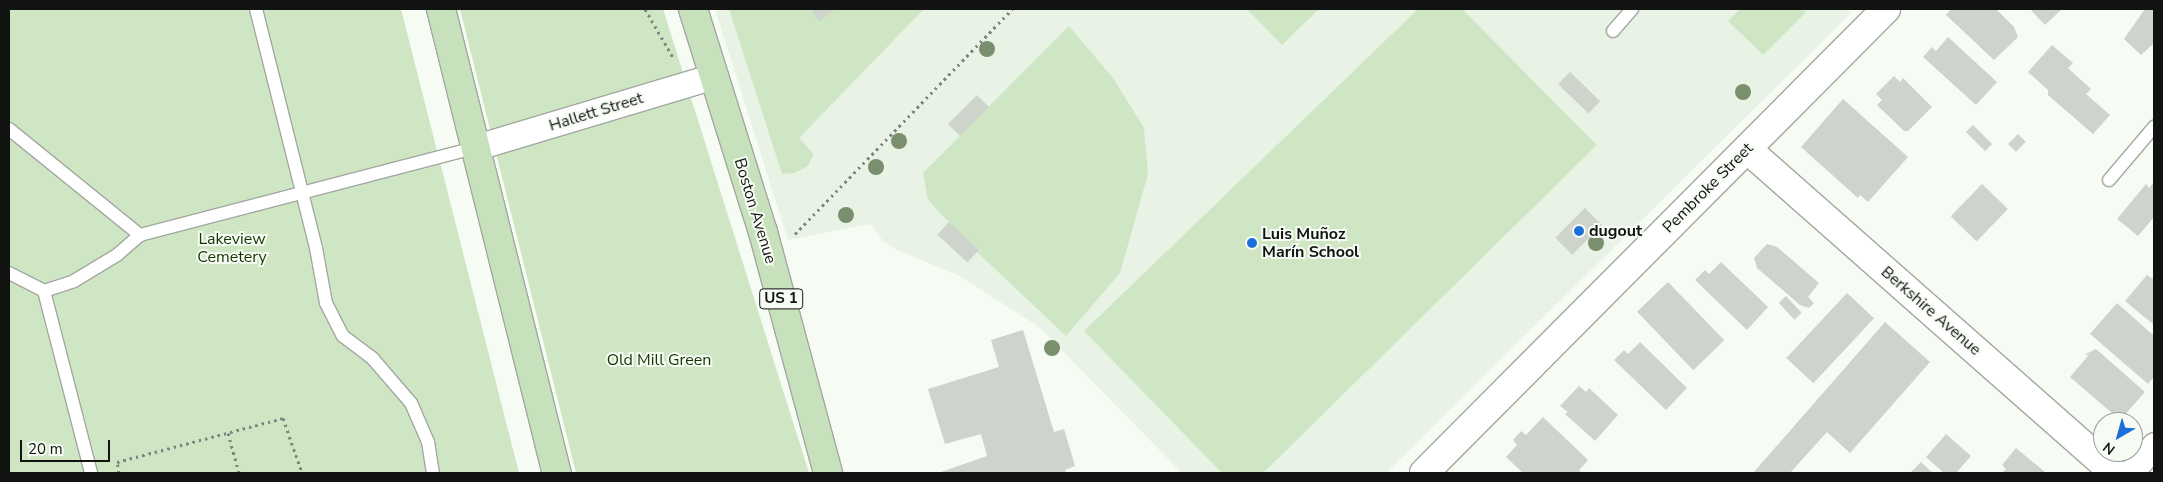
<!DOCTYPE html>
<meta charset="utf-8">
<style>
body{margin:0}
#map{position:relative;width:2163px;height:482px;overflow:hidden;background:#f6fbf4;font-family:"Nunito Sans",sans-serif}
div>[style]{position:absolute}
.built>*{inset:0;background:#e9f3e5}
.green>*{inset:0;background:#cee6c4}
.building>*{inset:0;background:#ced3cc;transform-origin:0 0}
.path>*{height:3px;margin-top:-1.5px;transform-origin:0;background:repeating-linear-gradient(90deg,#80847f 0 2.5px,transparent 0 6.5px)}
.roads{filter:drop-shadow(1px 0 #a3a8a1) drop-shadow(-1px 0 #a3a8a1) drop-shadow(0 1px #a3a8a1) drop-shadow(0 -1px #a3a8a1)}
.service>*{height:12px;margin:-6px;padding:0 6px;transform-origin:6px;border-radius:6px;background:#fff}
.minor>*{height:25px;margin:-12.5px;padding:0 12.5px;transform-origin:12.5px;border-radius:12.5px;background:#fff}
.tertiary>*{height:28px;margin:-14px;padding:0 14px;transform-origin:14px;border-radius:14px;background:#fff}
.primary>*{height:28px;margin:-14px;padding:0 14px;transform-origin:14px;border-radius:14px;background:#c6e1bb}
.trees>*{width:16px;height:16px;margin:-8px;border-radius:50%;background:#798f6e}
.dots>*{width:14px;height:14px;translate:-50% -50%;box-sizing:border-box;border:2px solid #f6fbf4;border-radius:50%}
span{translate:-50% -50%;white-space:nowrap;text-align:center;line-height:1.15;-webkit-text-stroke:4px #f6fbf4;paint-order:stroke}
.shield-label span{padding:1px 4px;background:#f6fbf4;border:1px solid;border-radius:4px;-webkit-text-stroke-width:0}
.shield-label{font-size:15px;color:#111310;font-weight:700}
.street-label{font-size:16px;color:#111310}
.poi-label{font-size:16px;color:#111310;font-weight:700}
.left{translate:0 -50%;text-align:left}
.park-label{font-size:16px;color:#133600}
.frame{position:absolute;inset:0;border:10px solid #111310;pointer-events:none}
.north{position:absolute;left:2093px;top:412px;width:50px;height:50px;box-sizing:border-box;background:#f6fbf4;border:1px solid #9a9e99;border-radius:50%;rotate:218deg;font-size:14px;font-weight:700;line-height:20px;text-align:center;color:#111310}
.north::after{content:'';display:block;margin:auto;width:18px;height:22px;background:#1d6fd9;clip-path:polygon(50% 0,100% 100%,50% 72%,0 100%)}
.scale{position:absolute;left:20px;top:440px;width:90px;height:22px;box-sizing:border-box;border:2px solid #111310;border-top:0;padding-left:6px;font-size:15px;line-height:18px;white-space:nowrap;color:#111310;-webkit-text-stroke:4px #f6fbf4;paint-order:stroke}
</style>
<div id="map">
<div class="built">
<div style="clip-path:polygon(715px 9px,1846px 9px,1851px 13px,1386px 473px,1182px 473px,1039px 327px,958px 275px,895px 249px,883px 241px,870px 224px,788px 240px)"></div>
</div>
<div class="green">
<div style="clip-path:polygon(9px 9px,401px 9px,519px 473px,9px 473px)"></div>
<div style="clip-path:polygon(460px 9px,663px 9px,809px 473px,576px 473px)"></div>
<div style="clip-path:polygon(729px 9px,924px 9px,799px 138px,814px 154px,808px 166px,795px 173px,782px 174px)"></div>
<div style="clip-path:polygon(1247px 9px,1319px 9px,1282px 45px)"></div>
<div style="clip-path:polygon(1418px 9px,1462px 9px,1597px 145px,1263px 473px,1222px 473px,1084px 331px)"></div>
<div style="clip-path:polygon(1740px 9px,1802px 9px,1806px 12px,1763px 55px,1728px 21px)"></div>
<div style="clip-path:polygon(1069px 26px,1113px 78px,1144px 128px,1148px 174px,1120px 273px,1066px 336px,976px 251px,928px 200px,923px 173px)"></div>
</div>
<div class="building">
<div style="clip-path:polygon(810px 9px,835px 9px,820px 21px)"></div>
<div style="clip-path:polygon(1951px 9px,1996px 9px,2014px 27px,2018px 37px,1994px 60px,1946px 15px)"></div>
<div style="clip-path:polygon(2030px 9px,2062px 9px,2045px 25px)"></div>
<div style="clip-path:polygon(2145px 9px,2154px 9px,2154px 43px,2141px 55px,2124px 39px)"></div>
<div style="clip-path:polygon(1948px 37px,1997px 82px,1976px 105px,1923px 57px,1932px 47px,1936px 51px)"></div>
<div style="clip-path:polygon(2052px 45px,2073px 63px,2068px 68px,2091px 89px,2086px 94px,2110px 115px,2093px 134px,2048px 95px,2048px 90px,2028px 72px)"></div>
<div style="left:1570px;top:72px;width:42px;height:17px;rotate:44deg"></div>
<div style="clip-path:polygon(1894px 76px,1900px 82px,1903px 78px,1932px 107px,1908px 131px,1904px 131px,1877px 105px,1882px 100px,1876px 94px)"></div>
<div style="left:977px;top:95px;width:17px;height:41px;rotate:45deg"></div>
<div style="clip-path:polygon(1843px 99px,1908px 157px,1868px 202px,1860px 195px,1858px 198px,1801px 147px)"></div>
<div style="left:1973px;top:125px;width:27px;height:10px;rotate:45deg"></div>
<div style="left:2018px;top:134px;width:11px;height:14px;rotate:45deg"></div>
<div style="clip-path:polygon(2154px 182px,2154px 217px,2138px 236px,2117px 219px,2146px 184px,2149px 188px)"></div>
<div style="left:1982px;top:184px;width:36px;height:45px;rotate:44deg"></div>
<div style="left:1585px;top:208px;width:24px;height:42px;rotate:45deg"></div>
<div style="left:949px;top:222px;width:41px;height:17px;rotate:43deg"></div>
<div style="clip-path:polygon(1767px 244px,1777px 247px,1819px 283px,1808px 297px,1814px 303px,1809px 308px,1800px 305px,1757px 268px,1754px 258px)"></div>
<div style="clip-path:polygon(1721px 262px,1768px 307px,1747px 330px,1695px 280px,1705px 270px,1709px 274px)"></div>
<div style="clip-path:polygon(2147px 275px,2154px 280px,2154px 325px,2125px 301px)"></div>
<div style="left:1668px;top:282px;width:81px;height:43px;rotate:46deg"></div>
<div style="left:1847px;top:293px;width:37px;height:89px;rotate:43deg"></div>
<div style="left:1786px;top:296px;width:23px;height:10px;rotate:47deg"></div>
<div style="clip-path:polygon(2117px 303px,2154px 336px,2154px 377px,2148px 384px,2090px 334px)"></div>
<div style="clip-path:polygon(1885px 322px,1930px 362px,1850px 453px,1827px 432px,1790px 473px,1753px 473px)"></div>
<div style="clip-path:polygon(1023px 330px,1054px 432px,1064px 429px,1075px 466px,1065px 470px,1066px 473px,938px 473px,987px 456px,981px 434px,945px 444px,928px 389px,999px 367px,991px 340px)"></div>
<div style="clip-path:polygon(1640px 342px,1687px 388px,1666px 410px,1614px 360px,1624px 350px,1628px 354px)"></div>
<div style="clip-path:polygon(2096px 349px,2145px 392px,2120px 420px,2070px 377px,2088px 356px,2086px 354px)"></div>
<div style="clip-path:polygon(1579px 386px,1586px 392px,1589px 388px,1618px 415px,1595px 441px,1565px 414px,1568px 412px,1560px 406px)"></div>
<div style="clip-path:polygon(1543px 417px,1588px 460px,1579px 470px,1582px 473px,1523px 473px,1506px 457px,1517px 445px,1513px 440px,1521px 431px,1526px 435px)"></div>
<div style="clip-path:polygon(1946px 434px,1971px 456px,1956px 473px,1944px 473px,1926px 457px)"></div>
<div style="clip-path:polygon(2016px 448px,2046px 473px,2002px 473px,2006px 469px,2002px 465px)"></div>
<div style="clip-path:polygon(1921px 462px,1933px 473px,1910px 473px)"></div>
</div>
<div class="path">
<div style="left:645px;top:9px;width:58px;rotate:59.9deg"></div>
<div style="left:795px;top:234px;width:313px;rotate:-46deg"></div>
<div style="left:228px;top:433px;width:41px;rotate:74.6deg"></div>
<div style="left:119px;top:473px;width:11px;rotate:-100deg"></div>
<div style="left:117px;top:462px;width:172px;rotate:-14.8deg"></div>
<div style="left:283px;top:418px;width:58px;rotate:70.9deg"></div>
</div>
<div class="roads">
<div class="service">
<div style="left:256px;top:9px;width:246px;rotate:75.9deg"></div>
<div style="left:316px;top:248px;width:56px;rotate:79.7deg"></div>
<div style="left:326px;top:303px;width:37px;rotate:63deg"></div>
<div style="left:343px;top:336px;width:38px;rotate:37deg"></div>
<div style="left:373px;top:359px;width:58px;rotate:49.2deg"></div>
<div style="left:411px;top:403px;width:43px;rotate:66.4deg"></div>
<div style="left:428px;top:442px;width:31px;rotate:81deg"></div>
<div style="left:1613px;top:31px;width:29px;rotate:-49deg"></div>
<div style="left:9px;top:129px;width:169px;rotate:39deg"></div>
<div style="left:2109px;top:180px;width:70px;rotate:-49.7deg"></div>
<div style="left:9px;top:273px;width:39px;rotate:27deg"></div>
<div style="left:44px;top:291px;width:32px;rotate:-18deg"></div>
<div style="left:74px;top:281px;width:50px;rotate:-31.2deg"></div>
<div style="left:117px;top:255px;width:30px;rotate:-41deg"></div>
<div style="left:140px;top:235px;width:348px;rotate:-14.6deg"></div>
<div style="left:44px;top:291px;width:188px;rotate:75.5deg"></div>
</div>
<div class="minor">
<div style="left:477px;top:147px;width:247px;rotate:-16.7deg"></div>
<div style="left:2130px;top:473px;width:37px;rotate:-49deg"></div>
</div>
<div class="tertiary">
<div style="left:1747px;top:149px;width:490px;rotate:41.4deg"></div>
<div style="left:1424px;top:473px;width:655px;rotate:-45.12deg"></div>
</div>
<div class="primary">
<div style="left:441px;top:9px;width:478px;rotate:76deg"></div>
<div style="left:693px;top:9px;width:234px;rotate:72.6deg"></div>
<div style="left:763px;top:232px;width:250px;rotate:74.9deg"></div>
</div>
</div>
<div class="trees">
<div style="left:987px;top:49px"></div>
<div style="left:1743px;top:92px"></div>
<div style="left:899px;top:141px"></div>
<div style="left:876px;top:167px"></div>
<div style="left:846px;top:215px"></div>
<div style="left:1596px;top:243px"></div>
<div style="left:1052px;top:348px"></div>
</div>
<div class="dots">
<div style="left:1579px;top:231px;background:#1d6fd9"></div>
<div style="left:1252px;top:243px;background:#1d6fd9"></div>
</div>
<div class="shield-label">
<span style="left:781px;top:299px">US 1</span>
</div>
<div class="street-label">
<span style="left:596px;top:112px;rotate:-17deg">Hallett Street</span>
<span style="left:1708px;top:188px;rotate:-45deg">Pembroke Street</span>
<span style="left:755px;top:211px;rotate:73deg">Boston Avenue</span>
<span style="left:1931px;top:311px;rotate:41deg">Berkshire Avenue</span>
</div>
<div class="poi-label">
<span class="left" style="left:1589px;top:231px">dugout</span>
<span class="left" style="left:1262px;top:243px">Luis Muñoz<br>Marín School</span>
</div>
<div class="park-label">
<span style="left:232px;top:248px">Lakeview<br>Cemetery</span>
<span style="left:659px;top:360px">Old Mill Green</span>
</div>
<div class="frame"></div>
<div class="north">N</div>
<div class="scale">20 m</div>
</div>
